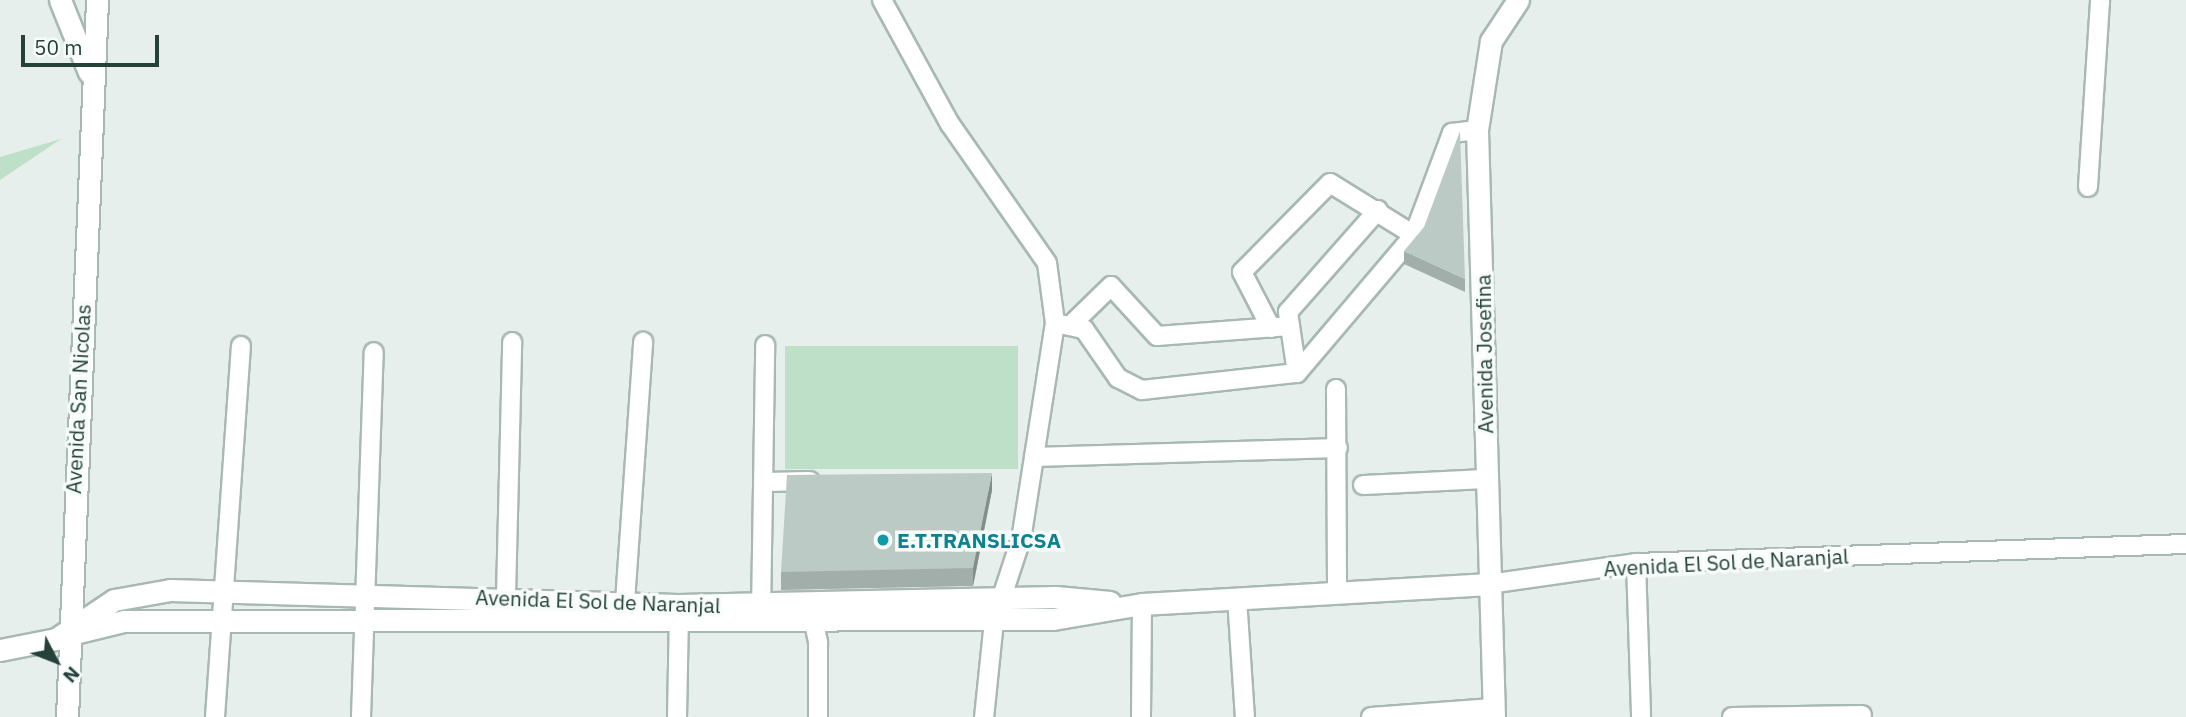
<!DOCTYPE html>
<style>
body{margin:0}
#map{position:relative;width:2186px;height:717px;overflow:hidden;background:#e6efeb;font-family:"IBM Plex Sans",sans-serif}
div>[style]{position:absolute}
.green>*{inset:0;background:#bfe0c8;transform-origin:0 0}
.roads{filter:drop-shadow(2px 0 #a8b8b2) drop-shadow(-2px 0 #a8b8b2) drop-shadow(0 2px #a8b8b2) drop-shadow(0 -2px #a8b8b2)}
.street>*{height:18px;margin:-9px;padding:0 9px;transform-origin:9px;border-radius:9px;background:#fff}
.secondary>*{height:21px;margin:-10.5px;padding:0 10.5px;transform-origin:10.5px;border-radius:10.5px;background:#fff}
.wall>*{inset:0;background:#a1aea9}
.shaded-wall>*{inset:0;background:#838d89}
.building>*{inset:0;background:#bbcac4}
.dots>*{width:19px;height:19px;translate:-50% -50%;box-sizing:border-box;border:4px solid #f7fbf9;border-radius:50%}
span{translate:-50% -50%;white-space:nowrap;text-align:center;line-height:1.15;-webkit-text-stroke:7px #f7fbf9;paint-order:stroke}
.street-label{font-size:21px;color:#24423a}
.culture-label{font-size:21px;color:#0d838f;font-weight:700}
.left{translate:0 -50%;text-align:left}
.north{position:absolute;left:21px;top:626px;width:70px;height:70px;-webkit-text-stroke:5px #f7fbf9;paint-order:stroke;rotate:132deg;font-size:19px;font-weight:700;line-height:28px;text-align:center;color:#24423a}
.north::after{content:'';display:block;margin:auto;width:24px;height:32px;background:#24423a;clip-path:polygon(50% 0,100% 100%,50% 72%,0 100%)}
.scale{position:absolute;left:21px;top:35px;width:138px;height:32px;box-sizing:border-box;border:4px solid #24423a;border-top:0;padding-left:9px;font-size:21px;line-height:24px;white-space:nowrap;color:#24423a;-webkit-text-stroke:5px #f7fbf9;paint-order:stroke}
</style>
<div id="map">
<div class="green">
<div style="clip-path:polygon(61px 139px,0 180px,0 157px)"></div>
<div style="left:785px;top:346px;width:233px;height:123px"></div>
</div>
<div class="roads">
<div class="street">
<div style="left:882px;top:0;width:141px;rotate:61.3deg"></div>
<div style="left:950px;top:124px;width:169px;rotate:55.1deg"></div>
<div style="left:1047px;top:263px;width:61px;rotate:82.4deg"></div>
<div style="left:1055px;top:323px;width:219px;rotate:98.9deg"></div>
<div style="left:1021px;top:539px;width:86px;rotate:108.2deg"></div>
<div style="left:994px;top:621px;width:97px;rotate:95.9deg"></div>
<div style="left:2088px;top:187px;width:187px;rotate:-86.3deg"></div>
<div style="left:1055px;top:323px;width:30px;rotate:12deg"></div>
<div style="left:1084px;top:329px;width:60px;rotate:55.2deg"></div>
<div style="left:1118px;top:378px;width:27px;rotate:27deg"></div>
<div style="left:1142px;top:390px;width:156px;rotate:-6.3deg"></div>
<div style="left:1297px;top:373px;width:181px;rotate:-49.7deg"></div>
<div style="left:1414px;top:235px;width:109px;rotate:-69.6deg"></div>
<div style="left:1452px;top:133px;width:25px;rotate:-7deg"></div>
<div style="left:1073px;top:323px;width:53px;rotate:-44.2deg"></div>
<div style="left:1111px;top:286px;width:68px;rotate:47.4deg"></div>
<div style="left:1157px;top:336px;width:133px;rotate:-4.3deg"></div>
<div style="left:1271px;top:328px;width:63px;rotate:-117.4deg"></div>
<div style="left:1242px;top:272px;width:125px;rotate:-45.3deg"></div>
<div style="left:1330px;top:183px;width:99px;rotate:31.8deg"></div>
<div style="left:1297px;top:373px;width:62px;rotate:-98.4deg"></div>
<div style="left:1288px;top:312px;width:136px;rotate:-48.6deg"></div>
<div style="left:1336px;top:389px;width:202px;rotate:89.7deg"></div>
<div style="left:1034px;top:457px;width:304px;rotate:-1.7deg"></div>
<div style="left:765px;top:482px;width:45px;rotate:-1.3deg"></div>
<div style="left:1363px;top:485px;width:123px;rotate:-2.8deg"></div>
<div style="left:1636px;top:563px;width:154px;rotate:88.1deg"></div>
<div style="left:1489px;top:584px;width:148px;rotate:-8.1deg"></div>
<div style="left:1636px;top:563px;width:550px;rotate:-1.98deg"></div>
<div style="left:506px;top:596px;width:254px;rotate:-88.6deg"></div>
<div style="left:1237px;top:598px;width:119px;rotate:86.2deg"></div>
<div style="left:625px;top:602px;width:261px;rotate:-86deg"></div>
<div style="left:811px;top:609px;width:35px;rotate:78deg"></div>
<div style="left:818px;top:643px;width:74px;rotate:90deg"></div>
<div style="left:761px;top:614px;width:269px;rotate:-89.1deg"></div>
<div style="left:215px;top:717px;width:372px;rotate:-86deg"></div>
<div style="left:361px;top:717px;width:365px;rotate:-88deg"></div>
<div style="left:677px;top:717px;width:108px;rotate:-88.9deg"></div>
<div style="left:1141px;top:717px;width:113px;rotate:-89.5deg"></div>
<div style="left:1371px;top:717px;width:122px;rotate:-4.2deg"></div>
<div style="left:1732px;top:717px;width:130px;rotate:-0.9deg"></div>
</div>
<div class="secondary">
<div style="left:60px;top:0;width:78px;rotate:68.1deg"></div>
<div style="left:66px;top:635px;width:60px;rotate:-13.6deg"></div>
<div style="left:124px;top:621px;width:929px;rotate:-0.12deg"></div>
<div style="left:1053px;top:619px;width:90px;rotate:-9.6deg"></div>
<div style="left:1142px;top:604px;width:348px;rotate:-3.3deg"></div>
<div style="left:0;top:650px;width:57px;rotate:-11.1deg"></div>
<div style="left:56px;top:639px;width:70px;rotate:-33.9deg"></div>
<div style="left:114px;top:600px;width:57px;rotate:-10.1deg"></div>
<div style="left:170px;top:590px;width:509px;rotate:1.69deg"></div>
<div style="left:679px;top:605px;width:377px;rotate:-1.2deg"></div>
<div style="left:1056px;top:597px;width:54px;rotate:5.3deg"></div>
<div style="left:67px;top:717px;width:718px;rotate:-87.6deg"></div>
<div style="left:1494px;top:717px;width:587px;rotate:-91.66deg"></div>
<div style="left:1477px;top:130px;width:90px;rotate:-81.1deg"></div>
<div style="left:1491px;top:41px;width:49px;rotate:-56.6deg"></div>
</div>
</div>
<div class="wall">
<div style="clip-path:polygon(1404px 251px,1465px 279px,1465px 292px,1404px 264px)"></div>
<div style="clip-path:polygon(992px 490px,973px 586px,781px 590px,781px 572px)"></div>
</div>
<div class="shaded-wall">
<div style="clip-path:polygon(992px 473px,992px 490px,973px 586px,973px 568px)"></div>
</div>
<div class="building">
<div style="clip-path:polygon(1460px 131px,1465px 279px,1404px 251px,1424px 227px)"></div>
<div style="clip-path:polygon(992px 473px,973px 568px,781px 572px,787px 475px)"></div>
</div>
<div class="dots">
<div style="left:883px;top:540px;background:#0f9aa8"></div>
</div>
<div class="street-label">
<span style="left:1484px;top:354px;rotate:-91deg">Avenida Josefina</span>
<span style="left:78px;top:399px;rotate:-87deg">Avenida San Nicolas</span>
<span style="left:1726px;top:562px;rotate:-3deg">Avenida El Sol de Naranjal</span>
<span style="left:598px;top:601px;rotate:2deg">Avenida El Sol de Naranjal</span>
</div>
<div class="culture-label">
<span class="left" style="left:897px;top:540px">E.T.TRANSLICSA</span>
</div>
<div class="north">N</div>
<div class="scale">50 m</div>
</div>
